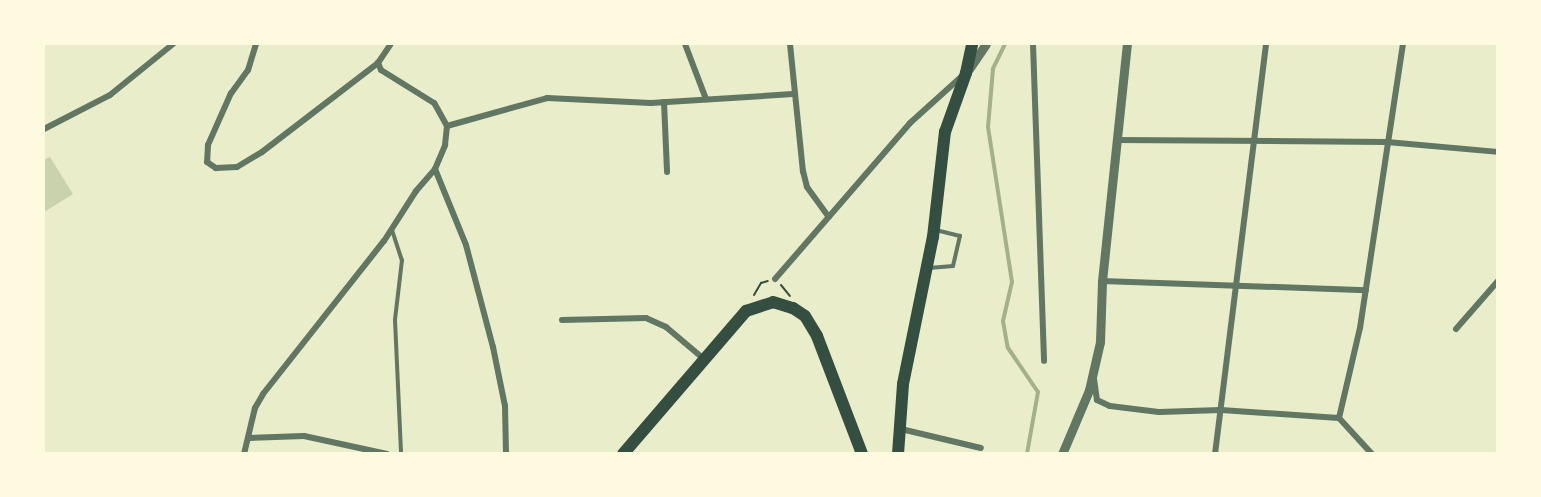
<!DOCTYPE html>
<style>
body{margin:0}
#map{position:relative;width:1541px;height:497px;overflow:hidden;background:#e9edc9;font-family:Bitter,serif}
div>[style]{position:absolute}
.green>*{inset:0;background:#cad2ad}
.stream>*{height:4px;margin:-2px;padding:0 2px;transform-origin:2px;border-radius:2px;background:#a3b18a}
.path>*{height:2px;margin:-1px;padding:0 1px;transform-origin:1px;border-radius:1px;background:#344e41}
.service>*{height:4px;margin:-2px;padding:0 2px;transform-origin:2px;border-radius:2px;background:#617663}
.minor>*{height:6px;margin:-3px;padding:0 3px;transform-origin:3px;border-radius:3px;background:#617663}
.tertiary>*{height:9px;margin:-4.5px;padding:0 4.5px;transform-origin:4.5px;border-radius:4.5px;background:#617663}
.trunk>*{height:12px;margin:-6px;padding:0 6px;transform-origin:6px;border-radius:6px;background:#344e41}
span{translate:-50% -50%;white-space:nowrap;text-align:center;line-height:1.15;-webkit-text-stroke:6px #fefae0;paint-order:stroke}
.frame{position:absolute;inset:0;border:45px solid #fefae0;pointer-events:none}
</style>
<div id="map">
<div class="green">
<div style="clip-path:polygon(50px 157px,73px 194px,44px 212px,44px 160px)"></div>
</div>
<div class="stream">
<div style="left:1005px;top:44px;width:28px;rotate:116deg"></div>
<div style="left:993px;top:69px;width:58px;rotate:94.9deg"></div>
<div style="left:988px;top:127px;width:157px;rotate:81.2deg"></div>
<div style="left:1012px;top:282px;width:40px;rotate:103deg"></div>
<div style="left:1003px;top:321px;width:27px;rotate:80deg"></div>
<div style="left:1008px;top:348px;width:53px;rotate:55.7deg"></div>
<div style="left:1038px;top:392px;width:63px;rotate:100.1deg"></div>
</div>
<div class="path">
<div style="left:781px;top:285px;width:14px;rotate:51deg"></div>
<div style="left:754px;top:295px;width:14px;rotate:-60deg"></div>
<div style="left:761px;top:283px;width:7px;rotate:-16deg"></div>
</div>
<div class="service">
<div style="left:392px;top:230px;width:32px;rotate:72deg"></div>
<div style="left:402px;top:260px;width:60px;rotate:96.7deg"></div>
<div style="left:395px;top:320px;width:134px;rotate:87.4deg"></div>
<div style="left:929px;top:268px;width:24px;rotate:-5deg"></div>
<div style="left:953px;top:266px;width:31px;rotate:-77deg"></div>
<div style="left:960px;top:236px;width:25px;rotate:-166deg"></div>
</div>
<div class="minor">
<div style="left:256px;top:44px;width:27px;rotate:107deg"></div>
<div style="left:248px;top:70px;width:29px;rotate:126deg"></div>
<div style="left:231px;top:93px;width:57px;rotate:113.9deg"></div>
<div style="left:208px;top:145px;width:17px;rotate:93deg"></div>
<div style="left:207px;top:162px;width:11px;rotate:34deg"></div>
<div style="left:216px;top:168px;width:21px;rotate:-3deg"></div>
<div style="left:237px;top:167px;width:29px;rotate:-31deg"></div>
<div style="left:262px;top:152px;width:146px;rotate:-37.5deg"></div>
<div style="left:685px;top:44px;width:59px;rotate:69.1deg"></div>
<div style="left:790px;top:44px;width:128px;rotate:84.2deg"></div>
<div style="left:803px;top:171px;width:16px;rotate:76deg"></div>
<div style="left:807px;top:187px;width:37px;rotate:54deg"></div>
<div style="left:1033px;top:44px;width:317px;rotate:88deg"></div>
<div style="left:664px;top:102px;width:70px;rotate:87.5deg"></div>
<div style="left:447px;top:126px;width:104px;rotate:-15.6deg"></div>
<div style="left:547px;top:98px;width:104px;rotate:2.8deg"></div>
<div style="left:651px;top:103px;width:142px;rotate:-3.6deg"></div>
<div style="left:44px;top:129px;width:74px;rotate:-27.3deg"></div>
<div style="left:110px;top:95px;width:81px;rotate:-39deg"></div>
<div style="left:1116px;top:140px;width:271px;rotate:0.4deg"></div>
<div style="left:1387px;top:142px;width:111px;rotate:5.1deg"></div>
<div style="left:435px;top:169px;width:82px;rotate:67.8deg"></div>
<div style="left:466px;top:245px;width:106px;rotate:75.2deg"></div>
<div style="left:493px;top:347px;width:60px;rotate:78.5deg"></div>
<div style="left:505px;top:406px;width:48px;rotate:88.8deg"></div>
<div style="left:775px;top:279px;width:206px;rotate:-49.1deg"></div>
<div style="left:910px;top:123px;width:69px;rotate:-42deg"></div>
<div style="left:1102px;top:281px;width:264px;rotate:2deg"></div>
<div style="left:562px;top:320px;width:84px;rotate:-1.4deg"></div>
<div style="left:646px;top:318px;width:22px;rotate:24deg"></div>
<div style="left:666px;top:327px;width:50px;rotate:40.1deg"></div>
<div style="left:1456px;top:329px;width:64px;rotate:-48.8deg"></div>
<div style="left:1094px;top:379px;width:21px;rotate:82deg"></div>
<div style="left:1097px;top:400px;width:14px;rotate:25deg"></div>
<div style="left:1110px;top:406px;width:49px;rotate:7deg"></div>
<div style="left:1159px;top:412px;width:62px;rotate:-1.8deg"></div>
<div style="left:1221px;top:410px;width:118px;rotate:3.9deg"></div>
<div style="left:1339px;top:418px;width:92px;rotate:-76.9deg"></div>
<div style="left:1360px;top:328px;width:287px;rotate:-81.4deg"></div>
<div style="left:1339px;top:418px;width:49px;rotate:47.5deg"></div>
<div style="left:901px;top:429px;width:82px;rotate:13.4deg"></div>
<div style="left:249px;top:438px;width:55px;rotate:-2.1deg"></div>
<div style="left:304px;top:436px;width:85px;rotate:12.2deg"></div>
<div style="left:244px;top:454px;width:47px;rotate:-76.6deg"></div>
<div style="left:255px;top:408px;width:16px;rotate:-60deg"></div>
<div style="left:263px;top:394px;width:195px;rotate:-51.7deg"></div>
<div style="left:384px;top:241px;width:59px;rotate:-57.4deg"></div>
<div style="left:416px;top:191px;width:29px;rotate:-49deg"></div>
<div style="left:435px;top:169px;width:26px;rotate:-67deg"></div>
<div style="left:445px;top:145px;width:19px;rotate:-84deg"></div>
<div style="left:447px;top:126px;width:26px;rotate:-119deg"></div>
<div style="left:434px;top:103px;width:62px;rotate:-148.1deg"></div>
<div style="left:381px;top:70px;width:8px;rotate:-113deg"></div>
<div style="left:378px;top:63px;width:23px;rotate:-56deg"></div>
<div style="left:1215px;top:454px;width:413px;rotate:-82.9deg"></div>
</div>
<div class="tertiary">
<div style="left:969px;top:69px;width:30px;rotate:-56deg"></div>
<div style="left:1062px;top:454px;width:69px;rotate:-67.1deg"></div>
<div style="left:1089px;top:390px;width:49px;rotate:-77.1deg"></div>
<div style="left:1100px;top:342px;width:61px;rotate:-88.1deg"></div>
<div style="left:1102px;top:281px;width:238px;rotate:-84deg"></div>
</div>
<div class="trunk">
<div style="left:623px;top:454px;width:189px;rotate:-49.3deg"></div>
<div style="left:746px;top:311px;width:28px;rotate:-18deg"></div>
<div style="left:773px;top:302px;width:21px;rotate:17deg"></div>
<div style="left:793px;top:308px;width:14px;rotate:34deg"></div>
<div style="left:805px;top:316px;width:23px;rotate:59deg"></div>
<div style="left:817px;top:336px;width:126px;rotate:69.1deg"></div>
<div style="left:898px;top:454px;width:70px;rotate:-85.9deg"></div>
<div style="left:903px;top:384px;width:150px;rotate:-78.5deg"></div>
<div style="left:933px;top:237px;width:106px;rotate:-83.5deg"></div>
<div style="left:945px;top:132px;width:63px;rotate:-70.4deg"></div>
<div style="left:966px;top:73px;width:30px;rotate:-78deg"></div>
</div>
<div class="frame"></div>
</div>
